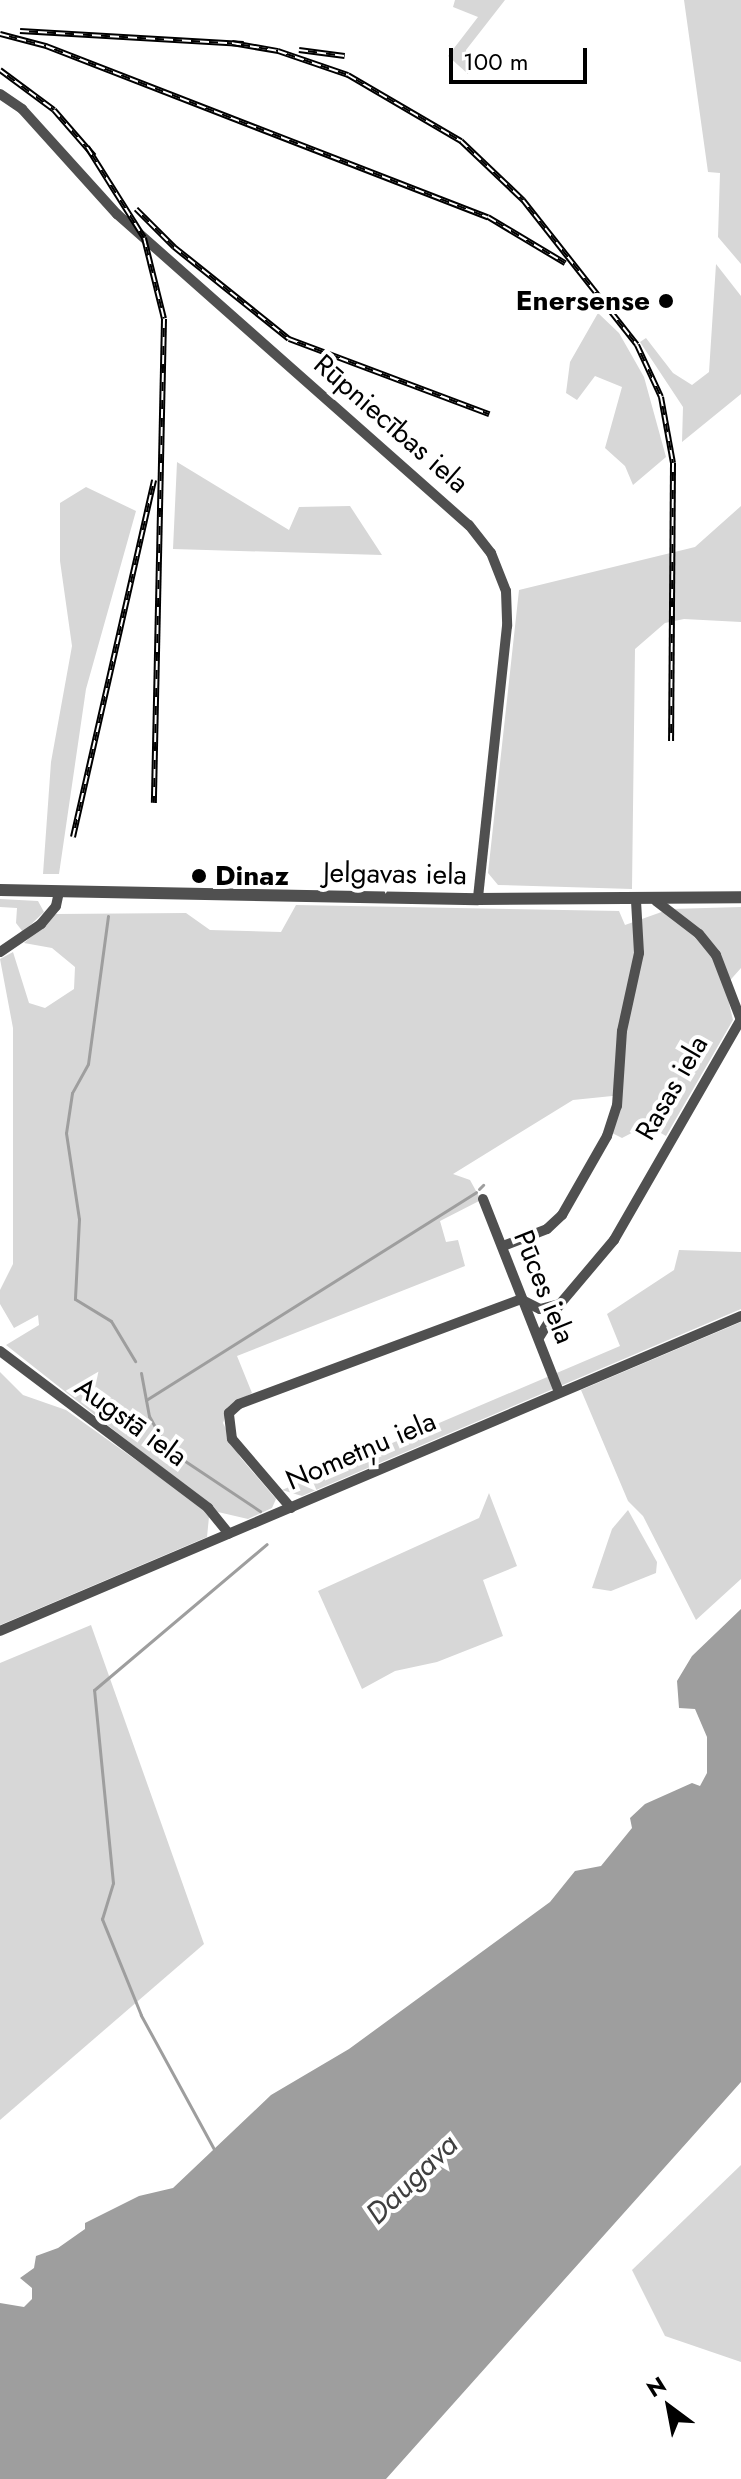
<!DOCTYPE html>
<meta charset="utf-8">
<style>
body{margin:0}
#map{position:relative;width:741px;height:2479px;overflow:hidden;background:#fff;font-family:Jost,sans-serif}
div>[style]{position:absolute}
.green>*{inset:0;background:#d7d7d7}
.water>*{inset:0;background:#9e9e9e}
.stream>*{height:3px;margin:-1.5px;padding:0 1.5px;transform-origin:1.5px;border-radius:1.5px;background:#9e9e9e}
.minor>*{height:10px;margin:-5px;padding:0 5px;transform-origin:5px;border-radius:5px;background:#505050}
.tertiary>*{height:12px;margin:-6px;padding:0 6px;transform-origin:6px;border-radius:6px;background:#505050}
.rail>*{height:6px;margin-top:-3px;transform-origin:0;background:repeating-linear-gradient(90deg,#fff 0 9px,#000 0 18px);box-sizing:border-box;border-block:2px solid #000}
.dots>*{width:22px;height:22px;translate:-50% -50%;box-sizing:border-box;border:4px solid #fff;border-radius:50%}
span{translate:-50% -50%;white-space:nowrap;text-align:center;line-height:1.15;-webkit-text-stroke:8px #fff;paint-order:stroke}
.poi-label{font-size:28px;color:#000;font-weight:700}
.right{translate:-100% -50%;text-align:right}
.left{translate:0 -50%;text-align:left}
.street-label{font-size:28px;color:#000}
.water-label{font-size:30px;color:#3f3f3f;font-style:italic}
.north{position:absolute;left:629px;top:2367px;width:80px;height:80px;-webkit-text-stroke:6px #fff;paint-order:stroke;rotate:328deg;font-size:22px;font-weight:700;line-height:32px;text-align:center;color:#000}
.north::after{content:'';display:block;margin:auto;width:28px;height:36px;background:#000;clip-path:polygon(50% 0,100% 100%,50% 72%,0 100%)}
.scale{position:absolute;left:449px;top:48px;width:138px;height:36px;box-sizing:border-box;border:4px solid #000;border-top:0;padding-left:10px;font-size:24px;line-height:28px;white-space:nowrap;color:#000;-webkit-text-stroke:6px #fff;paint-order:stroke}
</style>
<div id="map">
<div class="green">
<div style="clip-path:polygon(455px 0,505px 0,466px 50px,468px 74px,448px 56px,478px 17px,453px 7px)"></div>
<div style="clip-path:polygon(684px 0,741px 0,741px 264px,718px 237px,720px 173px,708px 172px)"></div>
<div style="clip-path:polygon(716px 264px,741px 296px,741px 394px,682px 442px,683px 407px,640px 342px,646px 338px,673px 373px,692px 385px,709px 372px)"></div>
<div style="clip-path:polygon(598px 313px,619px 333px,644px 377px,666px 457px,633px 485px,625px 466px,605px 448px,622px 387px,595px 376px,577px 400px,566px 393px,570px 362px)"></div>
<div style="clip-path:polygon(177px 462px,289px 530px,299px 507px,350px 506px,382px 555px,173px 549px)"></div>
<div style="clip-path:polygon(86px 487px,136px 511px,86px 689px,59px 874px,43px 874px,51px 762px,72px 646px,60px 561px,60px 503px)"></div>
<div style="clip-path:polygon(741px 506px,741px 622px,684px 619px,665px 623px,635px 649px,632px 889px,498px 885px,488px 873px,519px 590px,695px 547px)"></div>
<div style="clip-path:polygon(0 899px,38px 901px,44px 912px,23px 932px,16px 923px,17px 908px,0 907px)"></div>
<div style="clip-path:polygon(296px 905px,619px 911px,625px 925px,670px 909px,741px 907px,741px 968px,725px 986px,733px 1020px,666px 1136px,647px 1125px,622px 1138px,612px 1133px,622px 1095px,573px 1100px,453px 1174px,470px 1180px,481px 1200px,440px 1221px,446px 1242px,458px 1240px,465px 1266px,237px 1356px,252px 1393px,229px 1406px,223px 1423px,240px 1457px,276px 1499px,272px 1508px,248px 1519px,218px 1512px,6px 1345px,39px 1325px,38px 1315px,14px 1328px,0 1304px,0 1290px,13px 1264px,13px 1028px,0 959px,13px 952px,29px 1003px,45px 1008px,74px 989px,75px 967px,52px 948px,24px 943px,56px 914px,186px 913px,210px 930px,281px 932px)"></div>
<div style="clip-path:polygon(679px 1250px,741px 1252px,741px 1309px,302px 1496px,282px 1490px,620px 1346px,607px 1314px,674px 1270px)"></div>
<div style="clip-path:polygon(741px 1322px,741px 1579px,696px 1620px,643px 1516px,628px 1501px,581px 1390px)"></div>
<div style="clip-path:polygon(0 1372px,23px 1395px,66px 1410px,203px 1508px,209px 1517px,207px 1537px,0 1625px)"></div>
<div style="clip-path:polygon(489px 1493px,517px 1566px,483px 1580px,503px 1636px,437px 1662px,395px 1671px,362px 1689px,318px 1591px,479px 1518px)"></div>
<div style="clip-path:polygon(628px 1510px,657px 1562px,656px 1573px,611px 1591px,592px 1588px,612px 1529px)"></div>
<div style="clip-path:polygon(91px 1625px,204px 1944px,0 2120px,0 1663px)"></div>
<div style="clip-path:polygon(741px 2165px,741px 2362px,665px 2336px,632px 2270px)"></div>
</div>
<div class="water">
<div style="clip-path:polygon(741px 1609px,741px 2082px,386px 2479px,0 2479px,0 2303px,24px 2307px,32px 2299px,32px 2288px,20px 2278px,34px 2268px,36px 2256px,58px 2248px,85px 2229px,85px 2223px,139px 2196px,173px 2188px,271px 2095px,349px 2049px,550px 1902px,575px 1871px,601px 1866px,632px 1828px,630px 1818px,645px 1804px,692px 1783px,700px 1786px,707px 1773px,707px 1737px,695px 1709px,679px 1708px,677px 1681px,692px 1656px)"></div>
</div>
<div class="stream">
<div style="left:108px;top:916px;width:149px;rotate:97.7deg"></div>
<div style="left:88px;top:1064px;width:33px;rotate:119deg"></div>
<div style="left:72px;top:1093px;width:40px;rotate:98.5deg"></div>
<div style="left:66px;top:1133px;width:87px;rotate:81.4deg"></div>
<div style="left:79px;top:1219px;width:80px;rotate:92.9deg"></div>
<div style="left:75px;top:1299px;width:42px;rotate:31.4deg"></div>
<div style="left:111px;top:1321px;width:47px;rotate:59deg"></div>
<div style="left:479px;top:1189px;width:6px;rotate:-45deg"></div>
<div style="left:141px;top:1373px;width:44px;rotate:79.5deg"></div>
<div style="left:149px;top:1416px;width:38px;rotate:61deg"></div>
<div style="left:167px;top:1449px;width:112px;rotate:33.7deg"></div>
<div style="left:146px;top:1400px;width:390px;rotate:-32.2deg"></div>
<div style="left:215px;top:2151px;width:155px;rotate:-118.6deg"></div>
<div style="left:141px;top:2015px;width:104px;rotate:-112.1deg"></div>
<div style="left:102px;top:1919px;width:38px;rotate:-73deg"></div>
<div style="left:113px;top:1883px;width:194px;rotate:-95.6deg"></div>
<div style="left:94px;top:1690px;width:226px;rotate:-40.2deg"></div>
</div>
<div class="minor">
<div style="left:0;top:94px;width:27px;rotate:34deg"></div>
<div style="left:22px;top:109px;width:142px;rotate:47.9deg"></div>
<div style="left:117px;top:214px;width:470px;rotate:41.5deg"></div>
<div style="left:469px;top:525px;width:36px;rotate:52deg"></div>
<div style="left:491px;top:553px;width:41px;rotate:68.5deg"></div>
<div style="left:506px;top:591px;width:35px;rotate:88deg"></div>
<div style="left:507px;top:626px;width:275px;rotate:96.1deg"></div>
<div style="left:656px;top:901px;width:54px;rotate:37.5deg"></div>
<div style="left:699px;top:934px;width:27px;rotate:51deg"></div>
<div style="left:716px;top:955px;width:70px;rotate:69deg"></div>
<div style="left:0;top:952px;width:50px;rotate:-34.3deg"></div>
<div style="left:41px;top:924px;width:23px;rotate:-50deg"></div>
<div style="left:56px;top:906px;width:14px;rotate:-78deg"></div>
<div style="left:483px;top:1199px;width:207px;rotate:68.5deg"></div>
<div style="left:503px;top:1246px;width:47px;rotate:-21.1deg"></div>
<div style="left:547px;top:1229px;width:21px;rotate:-43deg"></div>
<div style="left:562px;top:1215px;width:91px;rotate:-60.3deg"></div>
<div style="left:607px;top:1136px;width:32px;rotate:-72deg"></div>
<div style="left:617px;top:1106px;width:75px;rotate:-86.2deg"></div>
<div style="left:622px;top:1031px;width:80px;rotate:-77.7deg"></div>
<div style="left:639px;top:953px;width:52px;rotate:-93.3deg"></div>
<div style="left:522px;top:1300px;width:20px;rotate:27deg"></div>
<div style="left:540px;top:1309px;width:21px;rotate:-14deg"></div>
<div style="left:560px;top:1304px;width:39px;rotate:122deg"></div>
<div style="left:560px;top:1304px;width:84px;rotate:-49.8deg"></div>
<div style="left:614px;top:1240px;width:255px;rotate:-60.1deg"></div>
<div style="left:0;top:1351px;width:261px;rotate:37deg"></div>
<div style="left:208px;top:1508px;width:33px;rotate:51deg"></div>
<div style="left:291px;top:1508px;width:91px;rotate:-130.5deg"></div>
<div style="left:232px;top:1439px;width:26px;rotate:-97deg"></div>
<div style="left:229px;top:1413px;width:13px;rotate:-42deg"></div>
<div style="left:239px;top:1404px;width:301px;rotate:-20.4deg"></div>
<div style="left:0;top:1631px;width:805px;rotate:-23.03deg"></div>
</div>
<div class="tertiary">
<div style="left:0;top:890px;width:478px;rotate:1.1deg"></div>
<div style="left:478px;top:899px;width:263px;rotate:-0.4deg"></div>
</div>
<div class="rail">
<div style="left:20px;top:31px;width:224px;rotate:3.3deg"></div>
<div style="left:0;top:34px;width:48px;rotate:14.6deg"></div>
<div style="left:46px;top:46px;width:474px;rotate:21.2deg"></div>
<div style="left:488px;top:217px;width:90px;rotate:30.9deg"></div>
<div style="left:232px;top:43px;width:47px;rotate:9.9deg"></div>
<div style="left:278px;top:51px;width:74px;rotate:18.9deg"></div>
<div style="left:348px;top:75px;width:131px;rotate:30.3deg"></div>
<div style="left:461px;top:141px;width:86px;rotate:43.6deg"></div>
<div style="left:523px;top:200px;width:184px;rotate:51.8deg"></div>
<div style="left:637px;top:345px;width:57px;rotate:65.2deg"></div>
<div style="left:661px;top:397px;width:67px;rotate:79.7deg"></div>
<div style="left:673px;top:463px;width:278px;rotate:90.4deg"></div>
<div style="left:299px;top:50px;width:46px;rotate:7.4deg"></div>
<div style="left:0;top:70px;width:67px;rotate:36.5deg"></div>
<div style="left:54px;top:110px;width:61px;rotate:49deg"></div>
<div style="left:87px;top:147px;width:107px;rotate:57.9deg"></div>
<div style="left:144px;top:238px;width:83px;rotate:76.1deg"></div>
<div style="left:164px;top:319px;width:484px;rotate:91.2deg"></div>
<div style="left:136px;top:209px;width:54px;rotate:45deg"></div>
<div style="left:174px;top:247px;width:147px;rotate:38.7deg"></div>
<div style="left:289px;top:339px;width:214px;rotate:20.6deg"></div>
<div style="left:73px;top:837px;width:366px;rotate:-77.2deg"></div>
</div>
<div class="dots">
<div style="left:666px;top:301px;background:#000"></div>
<div style="left:199px;top:876px;background:#000"></div>
</div>
<div class="poi-label">
<span class="right" style="left:650px;top:301px">Enersense</span>
<span class="left" style="left:215px;top:876px">Dinaz</span>
</div>
<div class="street-label">
<span style="left:391px;top:424px;rotate:41deg">Rūpniecības iela</span>
<span style="left:395px;top:874px;rotate:1deg">Jelgavas iela</span>
<span style="left:672px;top:1088px;rotate:-60deg">Rasas iela</span>
<span style="left:544px;top:1287px;rotate:68deg">Pūces iela</span>
<span style="left:131px;top:1422px;rotate:36deg">Augstā iela</span>
<span style="left:361px;top:1451px;rotate:-23deg">Nometņu iela</span>
</div>
<div class="water-label">
<span style="left:412px;top:2179px;rotate:-44deg">Daugava</span>
</div>
<div class="north">N</div>
<div class="scale">100 m</div>
</div>
